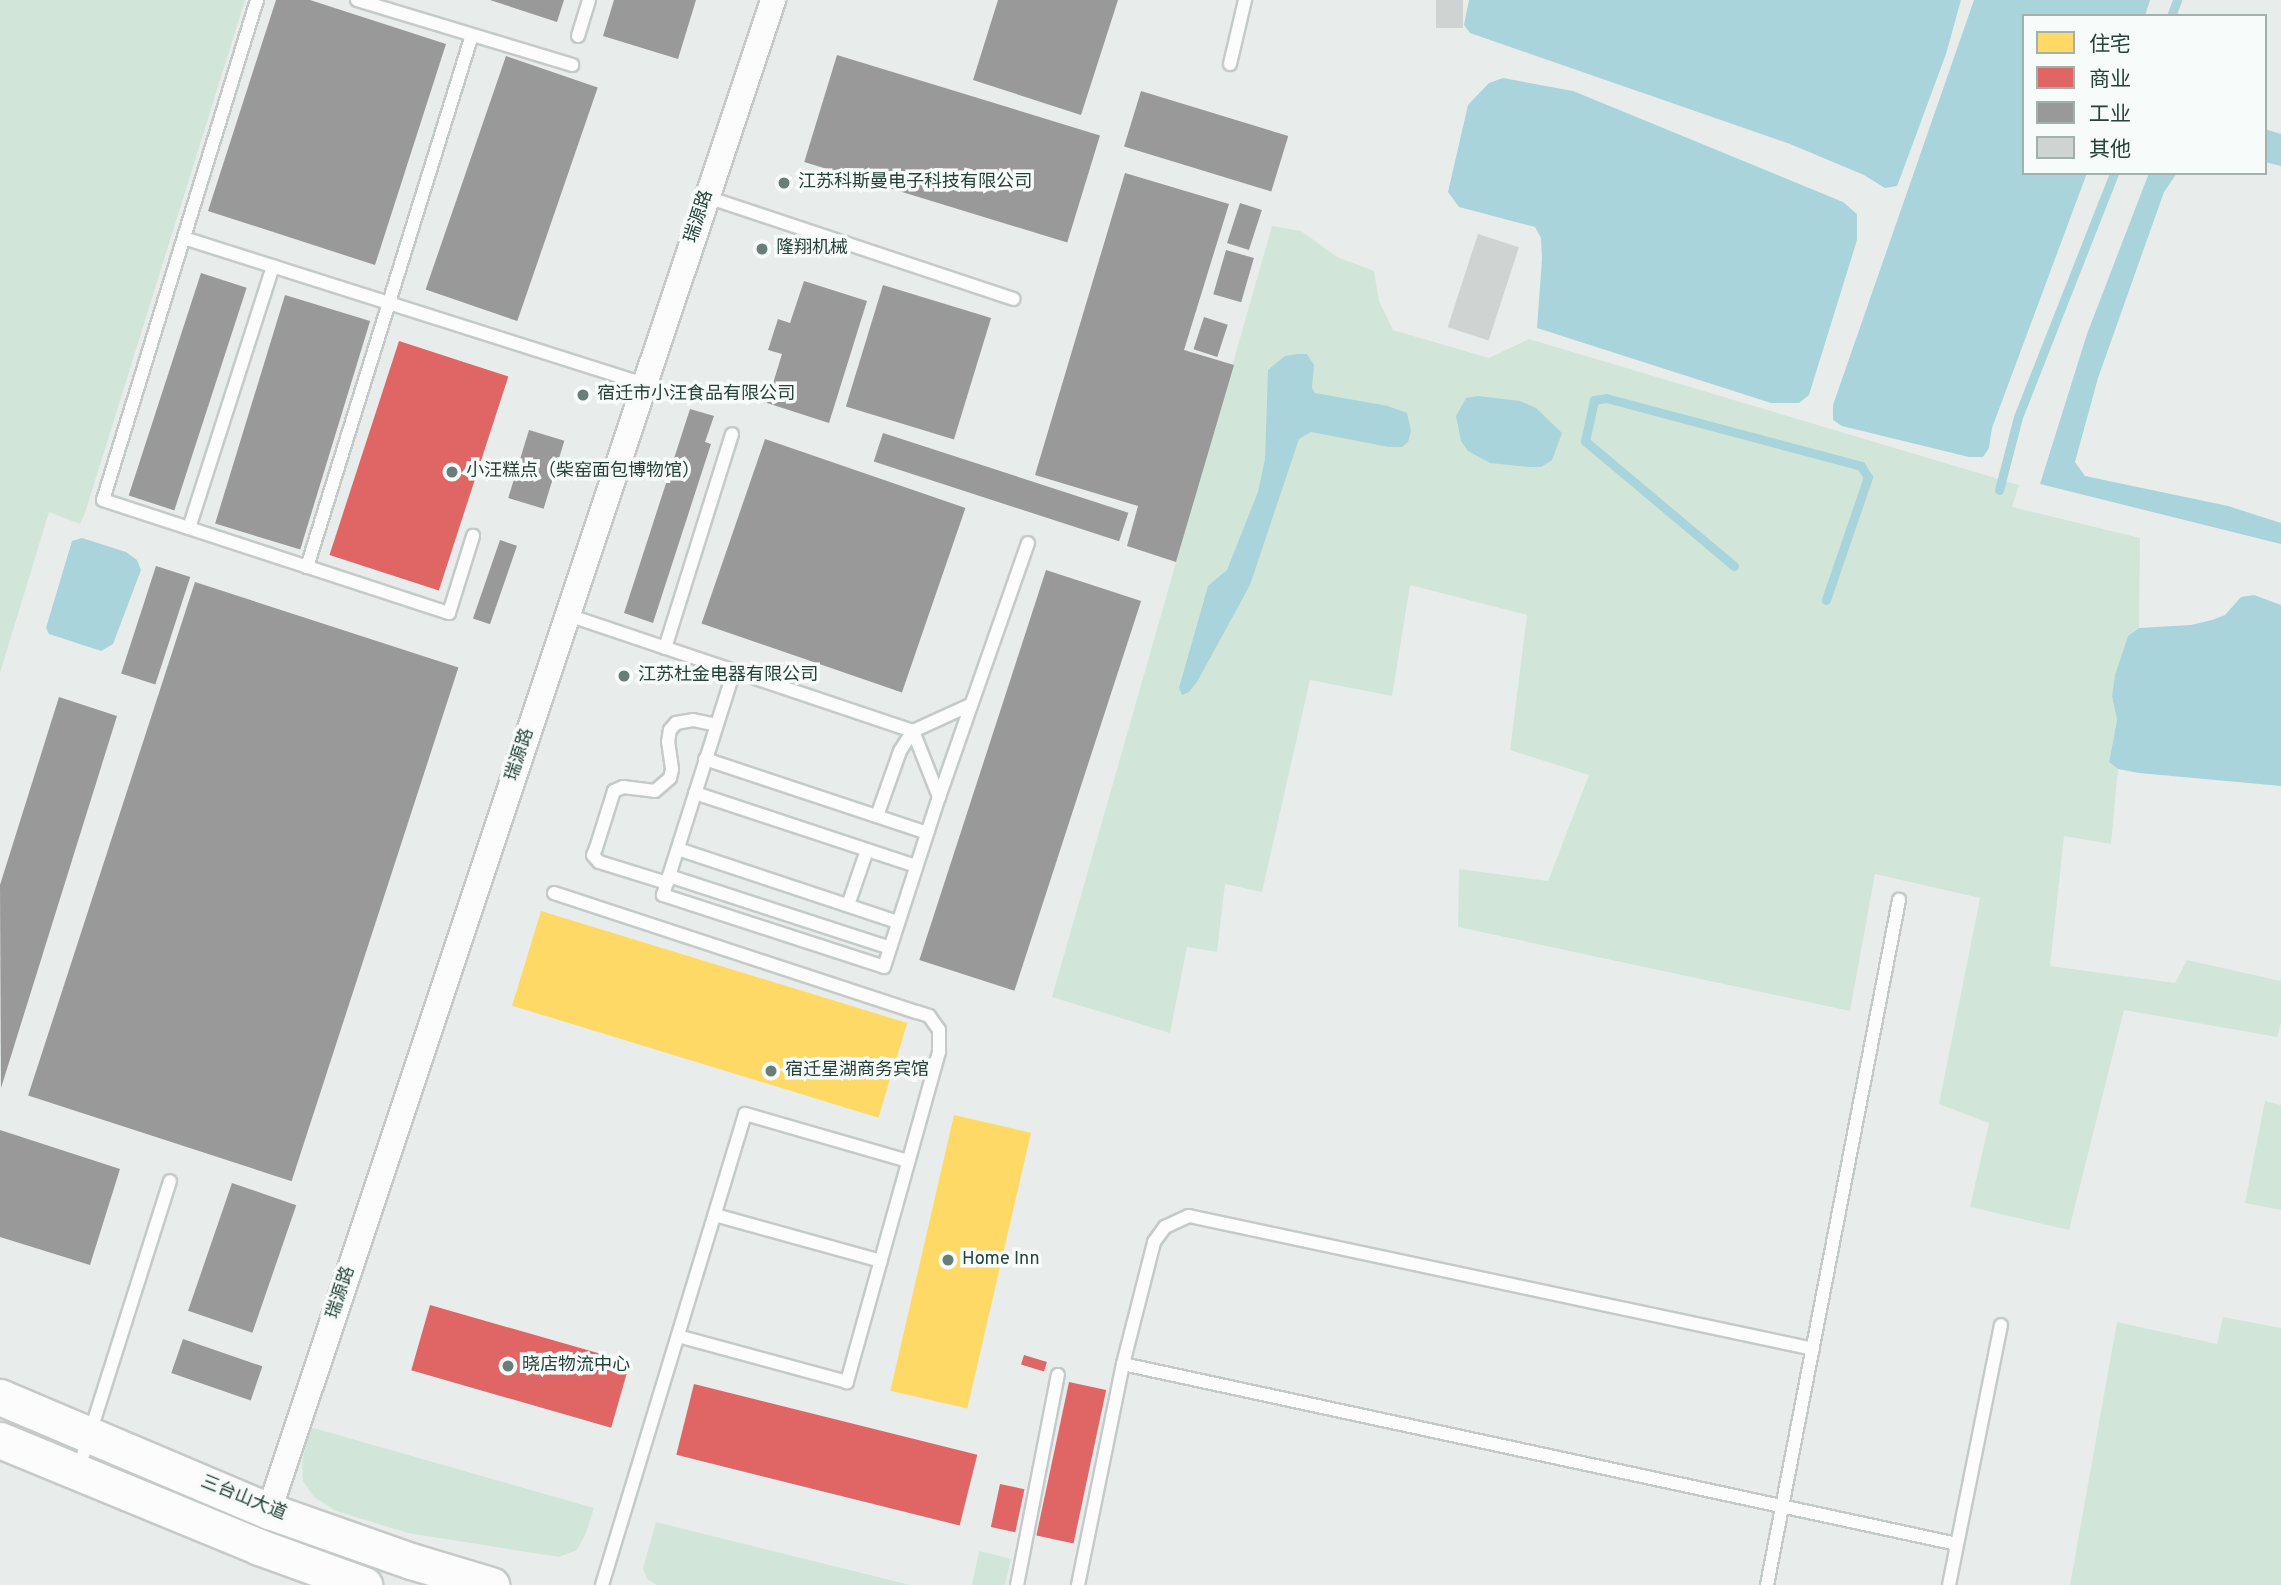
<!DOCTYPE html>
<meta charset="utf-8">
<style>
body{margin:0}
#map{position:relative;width:2281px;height:1585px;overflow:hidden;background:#e8edeb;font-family:Overpass,"Noto Sans SC",sans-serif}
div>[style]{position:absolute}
.green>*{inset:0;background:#d1e6d8}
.water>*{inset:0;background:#a9d4db}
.homes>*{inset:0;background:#ffd966;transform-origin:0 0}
.shops>*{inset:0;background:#e06666;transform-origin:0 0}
.industry>*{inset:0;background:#999;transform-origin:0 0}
.stream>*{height:9px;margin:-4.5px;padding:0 4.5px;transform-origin:4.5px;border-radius:4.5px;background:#a9d4db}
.building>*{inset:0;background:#cfd4d2;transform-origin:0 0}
.roads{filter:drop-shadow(2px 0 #c5cac8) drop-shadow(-2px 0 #c5cac8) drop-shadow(0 2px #c5cac8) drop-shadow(0 -2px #c5cac8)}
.service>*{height:12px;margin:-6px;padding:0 6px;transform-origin:6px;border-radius:6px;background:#fcfcfc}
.minor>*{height:24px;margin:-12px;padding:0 12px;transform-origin:12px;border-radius:12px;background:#fcfcfc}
.secondary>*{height:35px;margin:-17.5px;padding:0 17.5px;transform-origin:17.5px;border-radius:17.5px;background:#fcfcfc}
.dots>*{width:19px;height:19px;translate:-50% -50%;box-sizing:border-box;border:4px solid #f7fbf9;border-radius:50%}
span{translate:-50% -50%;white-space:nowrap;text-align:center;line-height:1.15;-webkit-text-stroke:7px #f7fbf9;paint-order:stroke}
.poi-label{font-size:18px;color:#24423a}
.left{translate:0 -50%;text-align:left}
.street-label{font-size:18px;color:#24423a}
.legend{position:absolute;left:2022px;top:14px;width:245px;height:161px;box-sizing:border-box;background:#f7fbf9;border:2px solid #a3b1ad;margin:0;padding:9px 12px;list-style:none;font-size:21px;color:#24423a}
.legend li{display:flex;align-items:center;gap:14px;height:35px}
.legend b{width:35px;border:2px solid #a3b1ad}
</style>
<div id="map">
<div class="green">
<div style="clip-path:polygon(0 0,245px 0,85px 513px,80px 524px,49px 512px,0 673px)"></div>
<div style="clip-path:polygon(1272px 226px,1301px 231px,1337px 257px,1374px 271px,1379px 301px,1393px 330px,1489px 358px,1529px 339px,2019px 485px,2012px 507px,2140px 538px,2139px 628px,2128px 636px,2115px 675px,2112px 696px,2117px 720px,2109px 762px,2118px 769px,2111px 844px,2064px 836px,2050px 966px,2175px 983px,2187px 960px,2281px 981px,2281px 1023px,2277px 1037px,2124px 1010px,2069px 1230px,1970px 1207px,1989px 1123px,1939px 1104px,1980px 898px,1875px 874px,1850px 1011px,1458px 927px,1459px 869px,1548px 881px,1589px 775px,1510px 750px,1527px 615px,1410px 585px,1392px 696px,1310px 680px,1262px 892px,1225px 884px,1217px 952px,1187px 947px,1170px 1033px,1052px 997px)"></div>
<div style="clip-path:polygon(2265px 1101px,2281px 1105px,2281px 1210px,2245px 1203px)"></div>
<div style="clip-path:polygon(2223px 1317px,2281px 1328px,2281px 1585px,2070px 1585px,2117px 1322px,2217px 1344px)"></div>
<div style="clip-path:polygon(310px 1427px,594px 1508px,586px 1533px,577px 1550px,559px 1557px,408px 1533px,336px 1511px,314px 1497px,303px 1481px,302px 1463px)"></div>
<div style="clip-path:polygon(656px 1522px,910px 1585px,657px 1585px,647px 1579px,643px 1568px)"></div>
<div style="clip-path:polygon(979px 1551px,1011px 1559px,1005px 1585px,972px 1585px)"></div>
</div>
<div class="water">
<div style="clip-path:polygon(1469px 0,1961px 0,1946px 54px,1899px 181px,1897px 186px,1885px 188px,1864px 175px,1790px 144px,1470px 33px,1464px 25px)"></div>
<div style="clip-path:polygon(1974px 0,2150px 0,2145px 16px,2024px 16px,2024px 173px,2087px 173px,1992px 428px,1989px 448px,1983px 457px,1969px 457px,1842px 426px,1833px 420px,1833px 405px)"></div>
<div style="clip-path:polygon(1503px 78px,1573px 91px,1843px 202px,1857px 214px,1857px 240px,1809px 395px,1799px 403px,1771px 403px,1537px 328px,1542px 259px,1541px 238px,1535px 227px,1459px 207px,1448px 192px,1468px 105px,1489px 83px)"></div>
<div style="clip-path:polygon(2265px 129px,2281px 134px,2281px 166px,2265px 162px)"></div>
<div style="clip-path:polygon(2149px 173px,2177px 173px,2164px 192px,2098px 378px,2075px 462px,2085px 476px,2228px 506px,2281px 523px,2281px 544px,2040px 484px,2087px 334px)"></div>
<div style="clip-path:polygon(1298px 354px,1307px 354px,1314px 365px,1312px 388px,1315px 393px,1388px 406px,1407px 413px,1411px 431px,1408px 442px,1402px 447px,1389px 447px,1311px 432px,1299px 439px,1250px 585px,1197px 682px,1189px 692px,1182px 695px,1179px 688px,1208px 586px,1227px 570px,1258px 492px,1265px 459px,1268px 370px,1285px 356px)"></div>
<div style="clip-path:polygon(1478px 396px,1520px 401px,1536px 408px,1562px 433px,1552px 460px,1541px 467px,1529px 467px,1490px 463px,1468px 451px,1461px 441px,1456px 416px,1466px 398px)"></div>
<div style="clip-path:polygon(82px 538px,126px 552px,137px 560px,141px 570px,113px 644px,101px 651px,49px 634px,46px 628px,72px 541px)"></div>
<div style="clip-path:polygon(2254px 595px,2281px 605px,2281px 786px,2139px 773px,2118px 769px,2109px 762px,2117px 720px,2112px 696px,2115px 675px,2128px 636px,2139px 628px,2191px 625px,2212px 620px,2225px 615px,2241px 597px)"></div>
</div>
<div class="homes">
<div style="left:541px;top:911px;width:383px;height:99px;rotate:17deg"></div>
<div style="left:954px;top:1115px;width:79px;height:283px;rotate:13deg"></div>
</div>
<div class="shops">
<div style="left:399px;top:341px;width:115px;height:225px;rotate:18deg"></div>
<div style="left:430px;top:1305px;width:208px;height:68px;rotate:16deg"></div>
<div style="left:1024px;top:1355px;width:24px;height:10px;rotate:17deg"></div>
<div style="left:1069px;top:1382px;width:38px;height:157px;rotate:12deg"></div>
<div style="left:694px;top:1384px;width:292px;height:73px;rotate:14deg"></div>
<div style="left:1000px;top:1484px;width:25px;height:44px;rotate:12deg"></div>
</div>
<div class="industry">
<div style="clip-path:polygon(276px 0,310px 0,446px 44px,375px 265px,208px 211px)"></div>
<div style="clip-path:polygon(490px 0,564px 0,557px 22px)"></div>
<div style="clip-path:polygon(614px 0,696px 0,678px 59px,603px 36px)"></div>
<div style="clip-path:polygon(998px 0,1118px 0,1081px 115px,973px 80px)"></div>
<div style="left:837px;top:55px;width:275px;height:112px;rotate:17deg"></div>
<div style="left:506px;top:56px;width:97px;height:247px;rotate:19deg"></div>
<div style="left:1141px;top:91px;width:154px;height:58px;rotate:17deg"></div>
<div style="clip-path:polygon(1125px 173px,1229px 204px,1184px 350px,1234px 365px,1176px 562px,1127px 546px,1138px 506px,1035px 475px)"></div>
<div style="left:1240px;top:203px;width:23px;height:42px;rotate:18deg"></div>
<div style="left:1226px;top:250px;width:29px;height:46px;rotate:16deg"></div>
<div style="left:201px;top:273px;width:48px;height:234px;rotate:18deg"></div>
<div style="clip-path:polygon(804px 281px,867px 301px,829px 423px,767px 403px,782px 354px,768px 350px,778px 319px,790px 323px)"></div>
<div style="left:883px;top:285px;width:113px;height:127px;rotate:17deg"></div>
<div style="left:285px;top:295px;width:89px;height:239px;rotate:17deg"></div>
<div style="left:1204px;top:317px;width:25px;height:34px;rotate:18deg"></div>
<div style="clip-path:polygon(690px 409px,714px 416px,705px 442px,711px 444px,653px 623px,624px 613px)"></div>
<div style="left:529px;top:430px;width:37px;height:71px;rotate:17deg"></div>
<div style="left:883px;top:433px;width:258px;height:30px;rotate:18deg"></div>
<div style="left:765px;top:439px;width:212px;height:195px;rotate:19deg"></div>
<div style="left:500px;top:540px;width:18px;height:83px;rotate:19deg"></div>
<div style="left:156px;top:566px;width:36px;height:113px;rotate:18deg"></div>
<div style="left:1046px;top:570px;width:100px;height:410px;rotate:18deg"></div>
<div style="left:195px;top:582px;width:277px;height:540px;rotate:18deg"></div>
<div style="clip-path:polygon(59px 697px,117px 716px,1px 1088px,0 885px)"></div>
<div style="clip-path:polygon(0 1130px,120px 1169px,90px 1265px,0 1237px)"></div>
<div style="left:232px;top:1183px;width:68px;height:135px;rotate:19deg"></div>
<div style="left:183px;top:1339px;width:84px;height:36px;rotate:19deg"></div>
</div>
<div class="stream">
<div style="left:2171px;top:16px;width:17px;rotate:-69deg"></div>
<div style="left:1999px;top:490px;width:75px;rotate:-75.4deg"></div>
<div style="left:2018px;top:417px;width:262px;rotate:-68.5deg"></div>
<div style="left:1734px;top:566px;width:194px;rotate:-140deg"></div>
<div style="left:1585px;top:441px;width:42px;rotate:-77.6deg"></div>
<div style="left:1594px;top:400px;width:12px;rotate:-9deg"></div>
<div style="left:1606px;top:398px;width:264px;rotate:14.9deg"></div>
<div style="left:1861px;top:466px;width:13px;rotate:58deg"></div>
<div style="left:1868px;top:477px;width:130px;rotate:108.9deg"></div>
</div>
<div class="building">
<div style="left:1436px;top:0;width:27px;height:28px"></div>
<div style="left:1478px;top:234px;width:43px;height:98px;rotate:18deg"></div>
</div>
<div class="roads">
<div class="service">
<div style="left:257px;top:0;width:523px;rotate:107.12deg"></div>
<div style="left:103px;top:500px;width:364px;rotate:18.1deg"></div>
<div style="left:449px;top:613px;width:81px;rotate:-72.7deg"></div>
<div style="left:357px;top:0;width:225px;rotate:16.8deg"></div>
<div style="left:578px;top:36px;width:38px;rotate:-73deg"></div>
<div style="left:1230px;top:64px;width:66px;rotate:-76.8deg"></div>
<div style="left:707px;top:197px;width:323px;rotate:18.4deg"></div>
<div style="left:184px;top:238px;width:484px;rotate:17.6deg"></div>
<div style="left:189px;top:528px;width:275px;rotate:-72.2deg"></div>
<div style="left:307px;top:567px;width:557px;rotate:-72.77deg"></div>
<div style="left:568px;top:615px;width:364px;rotate:18.6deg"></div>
<div style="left:913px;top:731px;width:71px;rotate:68.5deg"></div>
<div style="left:665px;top:648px;width:224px;rotate:-72.6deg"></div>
<div style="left:734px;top:671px;width:235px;rotate:107.6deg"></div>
<div style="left:663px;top:895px;width:232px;rotate:18deg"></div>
<div style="left:884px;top:967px;width:179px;rotate:-72.1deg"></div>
<div style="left:939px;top:797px;width:269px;rotate:-70.7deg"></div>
<div style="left:705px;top:759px;width:234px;rotate:18.4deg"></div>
<div style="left:695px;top:793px;width:233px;rotate:18.3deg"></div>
<div style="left:877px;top:816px;width:69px;rotate:-70.5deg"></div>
<div style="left:900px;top:751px;width:24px;rotate:-57deg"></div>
<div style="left:913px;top:731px;width:63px;rotate:-24.5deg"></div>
<div style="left:678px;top:849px;width:232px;rotate:18.4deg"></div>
<div style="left:669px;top:876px;width:232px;rotate:18deg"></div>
<div style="left:667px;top:883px;width:71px;rotate:-162.8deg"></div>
<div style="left:599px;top:862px;width:9px;rotate:-131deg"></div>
<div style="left:593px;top:855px;width:8px;rotate:-67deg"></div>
<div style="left:596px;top:848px;width:60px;rotate:-72.5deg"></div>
<div style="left:614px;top:791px;width:10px;rotate:-24deg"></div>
<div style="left:623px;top:787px;width:32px;rotate:7deg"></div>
<div style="left:655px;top:791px;width:20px;rotate:-41deg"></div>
<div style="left:670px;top:778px;width:9px;rotate:-77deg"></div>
<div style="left:672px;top:769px;width:27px;rotate:-98deg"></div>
<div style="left:668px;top:742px;width:12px;rotate:-81deg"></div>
<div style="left:670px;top:730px;width:9px;rotate:-49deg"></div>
<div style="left:676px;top:723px;width:17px;rotate:-10deg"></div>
<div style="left:693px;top:720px;width:24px;rotate:12deg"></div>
<div style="left:554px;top:893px;width:382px;rotate:18.2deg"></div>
<div style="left:917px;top:1012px;width:13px;rotate:18deg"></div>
<div style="left:929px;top:1016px;width:17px;rotate:54deg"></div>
<div style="left:939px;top:1030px;width:22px;rotate:90deg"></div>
<div style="left:939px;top:1052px;width:343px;rotate:105.6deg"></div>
<div style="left:847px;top:1382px;width:175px;rotate:-164.8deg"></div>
<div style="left:848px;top:905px;width:58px;rotate:-70.9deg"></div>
<div style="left:715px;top:1215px;width:172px;rotate:15.5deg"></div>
<div style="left:1123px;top:1364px;width:853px;rotate:12.18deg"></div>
<div style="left:78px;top:1471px;width:304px;rotate:-72.4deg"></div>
<div style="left:602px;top:1585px;width:492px;rotate:-73.1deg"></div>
<div style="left:745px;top:1114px;width:170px;rotate:16.1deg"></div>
<div style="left:1017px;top:1585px;width:214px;rotate:-79deg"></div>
<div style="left:1078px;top:1585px;width:226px;rotate:-78.5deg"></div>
<div style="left:1123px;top:1364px;width:126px;rotate:-75.7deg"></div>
<div style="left:1154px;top:1242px;width:19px;rotate:-54deg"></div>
<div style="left:1165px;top:1227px;width:26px;rotate:-25deg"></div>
<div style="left:1189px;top:1216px;width:638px;rotate:12.03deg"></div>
<div style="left:1767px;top:1585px;width:698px;rotate:-79.09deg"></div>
<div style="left:1949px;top:1585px;width:265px;rotate:-78.7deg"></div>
</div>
<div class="minor">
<div style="left:269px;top:1511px;width:1593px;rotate:-71.55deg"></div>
</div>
<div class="secondary">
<div style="left:0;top:1397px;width:292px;rotate:23deg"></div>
<div style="left:269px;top:1511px;width:151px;rotate:19.4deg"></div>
<div style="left:411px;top:1561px;width:84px;rotate:16.7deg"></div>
<div style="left:0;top:1440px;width:280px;rotate:22.4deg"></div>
<div style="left:259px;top:1547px;width:112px;rotate:19.9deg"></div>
</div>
</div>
<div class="dots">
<div style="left:784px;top:183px;background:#697e78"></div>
<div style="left:762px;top:249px;background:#697e78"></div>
<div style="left:583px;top:395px;background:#697e78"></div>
<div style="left:452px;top:472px;background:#697e78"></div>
<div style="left:624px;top:676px;background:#697e78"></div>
<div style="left:771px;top:1071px;background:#697e78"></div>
<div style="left:948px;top:1260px;background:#697e78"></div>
<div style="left:508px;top:1366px;background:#697e78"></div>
</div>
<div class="poi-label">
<span class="left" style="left:798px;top:183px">江苏科斯曼电子科技有限公司</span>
<span class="left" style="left:776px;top:249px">隆翔机械</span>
<span class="left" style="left:597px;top:395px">宿迁市小汪食品有限公司</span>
<span class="left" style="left:466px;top:472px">小汪糕点（柴窑面包博物馆）</span>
<span class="left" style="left:638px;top:676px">江苏杜金电器有限公司</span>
<span class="left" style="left:785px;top:1071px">宿迁星湖商务宾馆</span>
<span class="left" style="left:962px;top:1260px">Home Inn</span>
<span class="left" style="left:522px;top:1366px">晓店物流中心</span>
</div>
<div class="street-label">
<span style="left:700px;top:217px;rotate:-72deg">瑞源路</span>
<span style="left:521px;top:755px;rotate:-72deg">瑞源路</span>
<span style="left:342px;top:1293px;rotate:-72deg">瑞源路</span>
<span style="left:243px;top:1499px;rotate:22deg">三台山大道</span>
</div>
<ul class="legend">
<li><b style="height:19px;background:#ffd966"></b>住宅</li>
<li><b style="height:19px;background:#e06666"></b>商业</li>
<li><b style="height:19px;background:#999"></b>工业</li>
<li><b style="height:19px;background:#cfd4d2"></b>其他</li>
</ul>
</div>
